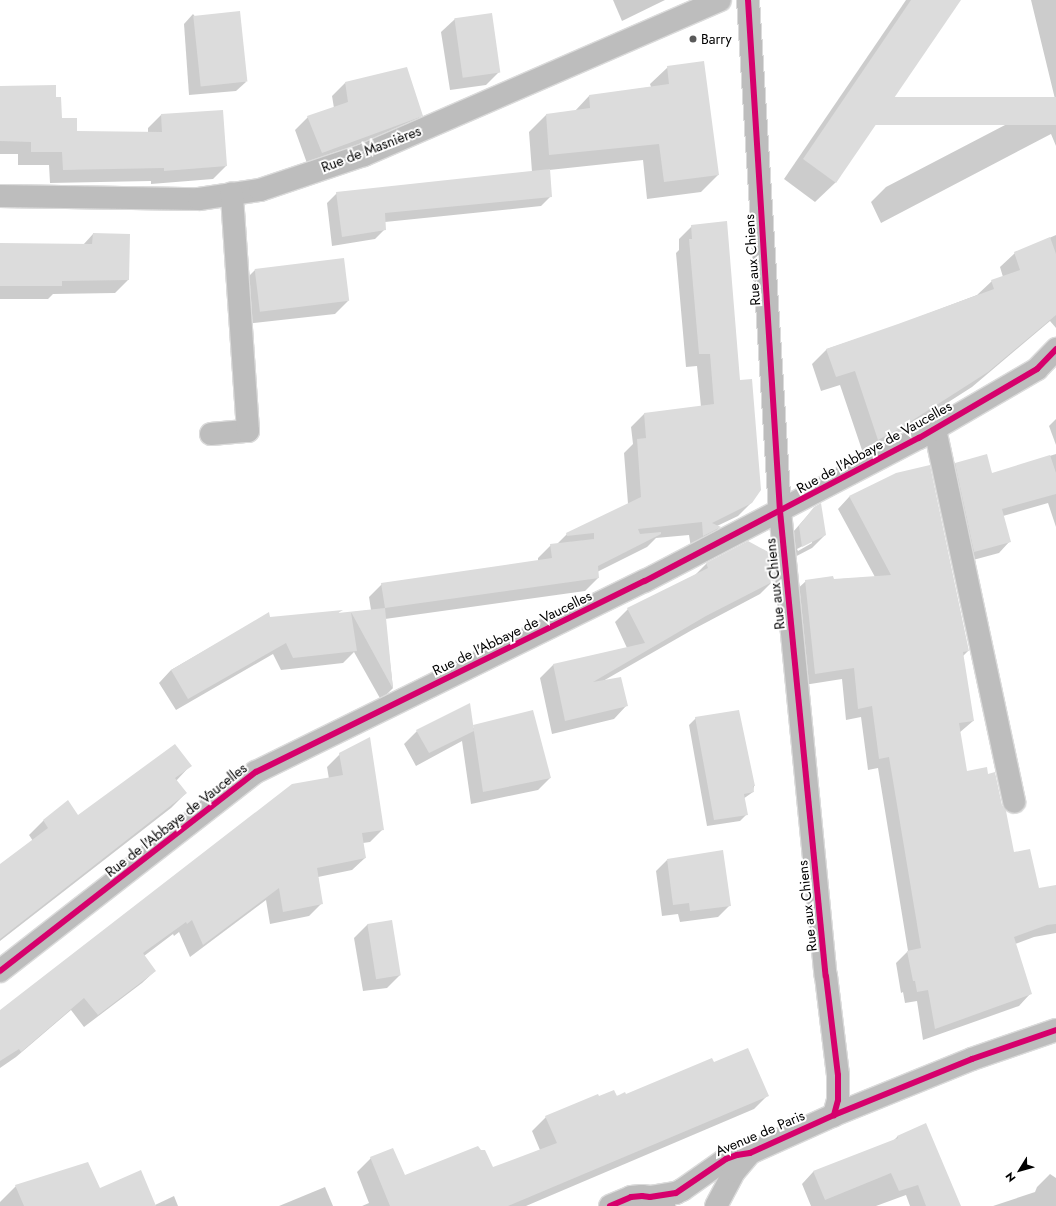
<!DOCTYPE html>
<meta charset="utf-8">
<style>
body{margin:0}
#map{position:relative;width:1056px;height:1206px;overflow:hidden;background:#fff;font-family:Jost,sans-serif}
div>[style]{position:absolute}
.shadow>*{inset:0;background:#0003}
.building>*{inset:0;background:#dcdcdc;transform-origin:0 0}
.roads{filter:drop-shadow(1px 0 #dbdbdb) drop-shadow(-1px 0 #dbdbdb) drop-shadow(0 1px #dbdbdb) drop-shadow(0 -1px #dbdbdb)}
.minor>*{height:22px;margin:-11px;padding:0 11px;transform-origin:11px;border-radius:11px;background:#bdbdbd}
.major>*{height:22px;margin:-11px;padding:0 11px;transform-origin:11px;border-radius:11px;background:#bdbdbd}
.cycleway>*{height:6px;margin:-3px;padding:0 3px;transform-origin:3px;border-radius:3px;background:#d6006c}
.dots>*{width:11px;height:11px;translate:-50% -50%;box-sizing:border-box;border:2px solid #fff;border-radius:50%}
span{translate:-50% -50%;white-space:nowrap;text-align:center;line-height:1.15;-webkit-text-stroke:4px #fff;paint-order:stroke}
.poi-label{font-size:14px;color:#000}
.left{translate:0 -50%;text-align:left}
.street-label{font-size:14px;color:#000}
.north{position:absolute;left:1000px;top:1150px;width:40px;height:40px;-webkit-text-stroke:3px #fff;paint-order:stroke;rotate:233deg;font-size:11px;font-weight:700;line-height:16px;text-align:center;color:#000}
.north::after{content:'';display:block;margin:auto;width:14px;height:18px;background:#000;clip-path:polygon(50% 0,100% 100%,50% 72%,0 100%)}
</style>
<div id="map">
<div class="shadow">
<div style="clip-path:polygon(613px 0,665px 0,622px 21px)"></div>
<div style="clip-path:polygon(906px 0,959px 0,835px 183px,815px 202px,784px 179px)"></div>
<div style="clip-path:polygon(1031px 0,1056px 0,1056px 146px,1051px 134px,881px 223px,871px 202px,886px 187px,1055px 99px)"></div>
<div style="clip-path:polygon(193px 14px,246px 82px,236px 91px,189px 95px,184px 24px)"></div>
<div style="clip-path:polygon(455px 19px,499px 72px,486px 85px,450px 90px,441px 32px)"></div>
<div style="clip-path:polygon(668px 67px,718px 175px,701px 192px,647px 199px,643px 160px,549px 170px,551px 196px,541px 206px,385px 222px,385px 229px,375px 239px,332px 246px,327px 203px,337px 193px,532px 172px,529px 132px,546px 115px,574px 112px,589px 96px,651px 87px,650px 84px)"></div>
<div style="clip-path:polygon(345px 83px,422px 115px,409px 129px,308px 166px,295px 130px,308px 117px,334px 108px,332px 96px)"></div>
<div style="clip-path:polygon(0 87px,55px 98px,61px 119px,76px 132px,148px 133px,148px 128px,161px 115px,222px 111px,226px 166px,213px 179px,151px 184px,151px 181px,50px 183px,49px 165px,18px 165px,18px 154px,0 154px)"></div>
<div style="clip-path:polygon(692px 226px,739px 381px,751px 503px,738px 516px,717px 526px,719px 528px,707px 540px,691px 548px,689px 535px,656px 538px,647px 547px,597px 572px,598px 578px,585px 591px,385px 619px,393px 688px,381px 700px,354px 652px,343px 663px,281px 670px,273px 654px,176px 710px,159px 683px,171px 670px,268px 614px,270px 618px,340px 611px,337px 614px,371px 610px,369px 597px,382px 584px,538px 561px,538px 558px,551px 545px,557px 544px,567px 534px,628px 504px,624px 453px,633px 444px,631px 427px,644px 414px,701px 407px,697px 366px,686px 367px,676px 253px,679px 250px,679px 239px)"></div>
<div style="clip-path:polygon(93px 234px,128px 280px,115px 293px,53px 294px,48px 299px,0 299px,0 244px,83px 245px)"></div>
<div style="clip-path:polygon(1056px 235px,1056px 328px,1050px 321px,972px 387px,911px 426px,863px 453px,840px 385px,821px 391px,812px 364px,827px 349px,898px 325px,977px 295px,992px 281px,1003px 277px,1000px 267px,1015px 253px)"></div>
<div style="clip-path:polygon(255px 270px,348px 301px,335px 314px,245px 324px,242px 283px)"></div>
<div style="clip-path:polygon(1056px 419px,1056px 445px,1049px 426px)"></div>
<div style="clip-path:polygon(1056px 454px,1056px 527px,1048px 503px,1003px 516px,1010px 541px,999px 553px,962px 563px,944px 475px,955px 463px,991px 474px)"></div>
<div style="clip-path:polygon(896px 474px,968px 651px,963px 656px,973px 721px,959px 733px,966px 772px,987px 775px,1013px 853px,1038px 889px,1056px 886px,1056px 933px,1034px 937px,1015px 944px,1030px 994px,1019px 1006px,923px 1040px,917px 1001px,905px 1003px,903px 992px,901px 993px,896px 963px,908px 951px,878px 768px,868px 770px,861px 717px,846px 720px,842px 679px,804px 685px,794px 592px,806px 581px,875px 577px,838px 509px,849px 497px)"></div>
<div style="clip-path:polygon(evenodd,814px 508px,825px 535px,812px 548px,789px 560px,786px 540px,814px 508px,812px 541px,812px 543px,798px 551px,797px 549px,812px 541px)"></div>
<div style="clip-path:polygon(748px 543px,773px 581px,760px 594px,692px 630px,603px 681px,627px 705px,614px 719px,552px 734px,540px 678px,553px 665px,627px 648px,615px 622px,628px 609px,695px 575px,706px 564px)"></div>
<div style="clip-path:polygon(696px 718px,754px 786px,753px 792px,743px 799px,746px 815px,740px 821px,707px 826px,689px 725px)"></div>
<div style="clip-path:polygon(472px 727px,550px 778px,538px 790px,471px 804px,462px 741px,416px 766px,404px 744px,417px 731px)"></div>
<div style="clip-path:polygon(340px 754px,383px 829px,370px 842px,363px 843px,365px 858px,352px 870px,318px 877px,322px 903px,309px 916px,270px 924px,266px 900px,190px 957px,179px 932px,174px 936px,173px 934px,144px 956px,155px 971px,142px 983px,84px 1027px,71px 1010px,16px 1057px,0 1068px,0 1011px,292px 785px,329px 779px,327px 767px)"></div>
<div style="clip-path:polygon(190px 766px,176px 781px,186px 793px,171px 808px,0 941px,0 866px,33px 841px,29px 835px,43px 821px,68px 802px,78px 816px)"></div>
<div style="clip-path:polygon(667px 860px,729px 906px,718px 917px,680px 922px,678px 914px,662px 916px,656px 871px)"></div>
<div style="clip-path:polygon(368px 924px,400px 975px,387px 988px,363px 991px,354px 938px)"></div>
<div style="clip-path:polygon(713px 1063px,767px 1096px,754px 1109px,526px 1206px,362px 1206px,369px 1203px,357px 1172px,371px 1158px,404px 1176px,492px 1169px,540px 1150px,532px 1131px,546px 1117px,598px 1098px,625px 1095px)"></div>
<div style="clip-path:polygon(898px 1136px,956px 1206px,910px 1206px,906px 1195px,876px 1206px,811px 1206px,802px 1184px,813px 1172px,893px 1141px)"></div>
<div style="clip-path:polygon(1050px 1174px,1056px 1178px,1056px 1206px,993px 1206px,1035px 1192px,1037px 1187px)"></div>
<div style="clip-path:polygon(16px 1186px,99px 1189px,155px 1205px,174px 1196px,178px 1206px,0 1206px,0 1202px)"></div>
<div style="clip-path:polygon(325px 1187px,333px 1206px,279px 1206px)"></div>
</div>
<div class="building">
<div style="clip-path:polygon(911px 0,961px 0,836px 183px,803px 159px)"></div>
<div style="left:240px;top:11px;width:71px;height:47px;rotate:84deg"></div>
<div style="left:492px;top:13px;width:60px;height:38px;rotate:82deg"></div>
<div style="clip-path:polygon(704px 61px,719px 175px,664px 182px,659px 144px,549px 155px,546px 114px,590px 108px,589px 95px,669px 84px,667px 66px)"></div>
<div style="clip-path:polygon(407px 67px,423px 116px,322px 153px,307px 116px,348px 102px,345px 82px)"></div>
<div style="clip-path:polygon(56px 85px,56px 97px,61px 97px,62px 118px,77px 118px,77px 131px,162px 132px,161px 114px,223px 110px,227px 166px,164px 171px,164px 168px,63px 170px,62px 152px,31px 152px,31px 142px,0 141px,0 86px)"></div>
<div style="left:1056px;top:97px;width:28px;height:192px;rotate:90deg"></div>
<div style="clip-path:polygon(550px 169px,552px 197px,385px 213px,386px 230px,342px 237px,336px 192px)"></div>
<div style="clip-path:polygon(727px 221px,740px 380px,752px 379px,761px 490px,752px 503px,712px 523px,721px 527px,703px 536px,702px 522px,638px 529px,640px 534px,661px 532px,661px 534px,598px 566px,599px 578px,385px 608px,381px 583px,552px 558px,550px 544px,594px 539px,594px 533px,567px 536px,566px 533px,641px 497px,637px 439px,646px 438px,644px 413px,714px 404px,710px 354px,699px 354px,689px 239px,692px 239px,691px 225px)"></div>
<div style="clip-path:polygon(93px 233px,130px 234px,129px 280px,62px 281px,62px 286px,0 286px,0 243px,92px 244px)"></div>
<div style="clip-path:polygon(1050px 237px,1056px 254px,1056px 315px,988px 372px,902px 427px,878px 440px,855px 371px,836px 377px,826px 349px,898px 324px,994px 289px,991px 280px,1020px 270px,1014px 252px)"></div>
<div style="left:344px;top:258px;width:43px;height:90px;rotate:83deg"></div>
<div style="clip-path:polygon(987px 454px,992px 473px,1050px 455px,1056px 473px,1056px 494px,1002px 509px,1011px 542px,974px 552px,955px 463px)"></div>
<div style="clip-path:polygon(930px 465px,969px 651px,963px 652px,974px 721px,959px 723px,967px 771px,987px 767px,988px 774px,995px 772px,1002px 805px,1006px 811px,1014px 852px,1030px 849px,1039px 888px,1056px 885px,1056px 924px,1047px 925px,1014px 937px,1032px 994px,935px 1029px,928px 990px,917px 992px,915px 981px,913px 981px,907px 951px,921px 948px,889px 757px,879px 759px,872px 706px,858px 709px,854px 668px,815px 674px,805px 580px,833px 576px,834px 579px,891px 575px,849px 496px,896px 473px)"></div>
<div style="clip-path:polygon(821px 503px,826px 535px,802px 547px,799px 526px,814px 507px)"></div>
<div style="clip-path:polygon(748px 541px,772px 554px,774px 581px,706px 616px,593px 682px,621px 677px,628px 706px,565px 721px,553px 664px,645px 643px,627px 608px,708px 568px,706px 563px)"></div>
<div style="clip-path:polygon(385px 608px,393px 689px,351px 612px,357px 651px,293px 658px,286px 643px,188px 699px,171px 670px,269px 612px,270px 617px,343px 610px,338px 613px)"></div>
<div style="clip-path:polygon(470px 703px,474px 731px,429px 753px,416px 730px)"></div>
<div style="clip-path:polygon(533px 710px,551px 778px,483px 792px,473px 725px)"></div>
<div style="clip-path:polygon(739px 710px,755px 786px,753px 786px,754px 792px,744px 794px,748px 815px,714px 820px,695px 717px)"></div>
<div style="clip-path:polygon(370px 737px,384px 830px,362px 833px,366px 858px,317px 868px,323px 904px,283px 912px,279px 888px,203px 945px,192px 920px,187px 924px,186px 922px,143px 953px,156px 971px,98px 1015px,84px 998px,21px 1052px,19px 1049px,0 1061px,0 1010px,292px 784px,343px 775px,339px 753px)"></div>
<div style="clip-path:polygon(175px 744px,192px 766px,175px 778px,187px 793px,0 939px,0 864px,48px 828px,43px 820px,68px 800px,78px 815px)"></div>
<div style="clip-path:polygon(723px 850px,731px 906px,690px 911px,689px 903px,673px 905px,667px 859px)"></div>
<div style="left:392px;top:920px;width:56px;height:25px;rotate:81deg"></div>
<div style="clip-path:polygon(748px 1048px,769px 1096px,508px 1206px,390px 1206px,370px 1157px,393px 1148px,405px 1175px,478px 1146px,481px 1150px,485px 1150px,493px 1167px,557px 1143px,545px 1116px,598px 1094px,599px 1096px,614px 1090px,617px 1096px,625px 1092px,626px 1094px,712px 1058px,714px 1062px)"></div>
<div style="clip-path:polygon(926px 1123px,961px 1206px,926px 1206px,918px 1185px,899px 1191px,891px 1173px,825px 1200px,813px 1171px,898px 1138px,897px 1136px)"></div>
<div style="clip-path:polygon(88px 1162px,100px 1188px,141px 1170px,156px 1206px,24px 1206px,15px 1185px)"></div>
</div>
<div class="roads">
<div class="minor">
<div style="left:748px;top:0;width:512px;rotate:86.42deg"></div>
<div style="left:780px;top:511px;width:467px;rotate:84.4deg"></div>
<div style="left:826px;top:976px;width:100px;rotate:83.1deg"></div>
<div style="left:838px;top:1075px;width:25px;rotate:90deg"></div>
<div style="left:838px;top:1100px;width:16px;rotate:105deg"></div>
<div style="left:0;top:196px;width:199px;rotate:0.9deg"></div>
<div style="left:199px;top:199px;width:62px;rotate:-8.4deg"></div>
<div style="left:260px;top:190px;width:110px;rotate:-18.6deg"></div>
<div style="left:364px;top:155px;width:388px;rotate:-23.5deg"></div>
<div style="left:935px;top:429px;width:381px;rotate:78deg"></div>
<div style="left:211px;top:434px;width:37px;rotate:-5deg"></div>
<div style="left:248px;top:431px;width:238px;rotate:-93.9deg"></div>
<div style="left:0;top:971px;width:324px;rotate:-37.9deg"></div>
<div style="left:256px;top:772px;width:433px;rotate:-26.2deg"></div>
<div style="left:645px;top:581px;width:309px;rotate:-27.6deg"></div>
<div style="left:919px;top:438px;width:137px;rotate:-30.3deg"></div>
<div style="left:1037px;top:369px;width:28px;rotate:-46deg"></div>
</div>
<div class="major">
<div style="left:650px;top:1197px;width:26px;rotate:-9deg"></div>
<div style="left:676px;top:1193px;width:7px;rotate:-27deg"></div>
<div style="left:682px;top:1190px;width:54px;rotate:-35.2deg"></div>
<div style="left:726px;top:1159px;width:12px;rotate:-20deg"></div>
<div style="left:737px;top:1155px;width:13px;rotate:-9deg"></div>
<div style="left:750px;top:1153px;width:92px;rotate:-24.3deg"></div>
<div style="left:834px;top:1115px;width:149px;rotate:-22.1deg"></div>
<div style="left:972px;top:1059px;width:89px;rotate:-19deg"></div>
<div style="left:610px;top:1206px;width:23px;rotate:-23deg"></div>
<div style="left:631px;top:1197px;width:11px;rotate:-5deg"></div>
<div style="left:642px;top:1196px;width:8px;rotate:7deg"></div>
<div style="left:650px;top:1197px;width:16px;rotate:27deg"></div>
<div style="left:716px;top:1206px;width:40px;rotate:-62deg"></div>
<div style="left:735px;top:1171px;width:23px;rotate:-50deg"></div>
</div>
</div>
<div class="cycleway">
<div style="left:748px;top:0;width:512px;rotate:86.42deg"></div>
<div style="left:780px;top:511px;width:467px;rotate:84.4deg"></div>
<div style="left:826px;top:976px;width:100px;rotate:83.1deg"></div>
<div style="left:838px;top:1075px;width:25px;rotate:90deg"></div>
<div style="left:838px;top:1100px;width:16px;rotate:105deg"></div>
<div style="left:0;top:971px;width:324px;rotate:-37.9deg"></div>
<div style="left:256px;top:772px;width:433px;rotate:-26.2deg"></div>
<div style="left:645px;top:581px;width:309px;rotate:-27.6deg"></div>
<div style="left:919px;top:438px;width:137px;rotate:-30.3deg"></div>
<div style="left:1037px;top:369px;width:28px;rotate:-46deg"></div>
<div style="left:610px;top:1206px;width:23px;rotate:-23deg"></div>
<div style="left:631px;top:1197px;width:11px;rotate:-5deg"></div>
<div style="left:642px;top:1196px;width:8px;rotate:7deg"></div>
<div style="left:650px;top:1197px;width:26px;rotate:-9deg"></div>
<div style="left:676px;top:1193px;width:60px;rotate:-34.2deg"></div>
<div style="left:726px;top:1159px;width:12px;rotate:-20deg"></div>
<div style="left:737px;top:1155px;width:13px;rotate:-9deg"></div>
<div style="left:750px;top:1153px;width:92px;rotate:-24.3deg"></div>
<div style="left:834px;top:1115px;width:149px;rotate:-22.1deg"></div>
<div style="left:972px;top:1059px;width:89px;rotate:-19deg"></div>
</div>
<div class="dots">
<div style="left:693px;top:39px;background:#595959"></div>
</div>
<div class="poi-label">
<span class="left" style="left:701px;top:39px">Barry</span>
</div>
<div class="street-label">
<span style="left:371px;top:149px;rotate:-21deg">Rue de Masnières</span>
<span style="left:752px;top:260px;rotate:-94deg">Rue aux Chiens</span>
<span style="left:874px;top:447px;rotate:-29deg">Rue de l'Abbaye de Vaucelles</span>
<span style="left:775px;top:584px;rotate:-96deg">Rue aux Chiens</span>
<span style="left:512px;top:633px;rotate:-26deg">Rue de l'Abbaye de Vaucelles</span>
<span style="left:176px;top:820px;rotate:-38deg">Rue de l'Abbaye de Vaucelles</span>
<span style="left:807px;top:906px;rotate:-96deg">Rue aux Chiens</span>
<span style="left:760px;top:1133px;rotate:-23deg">Avenue de Paris</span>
</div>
<div class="north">N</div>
</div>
